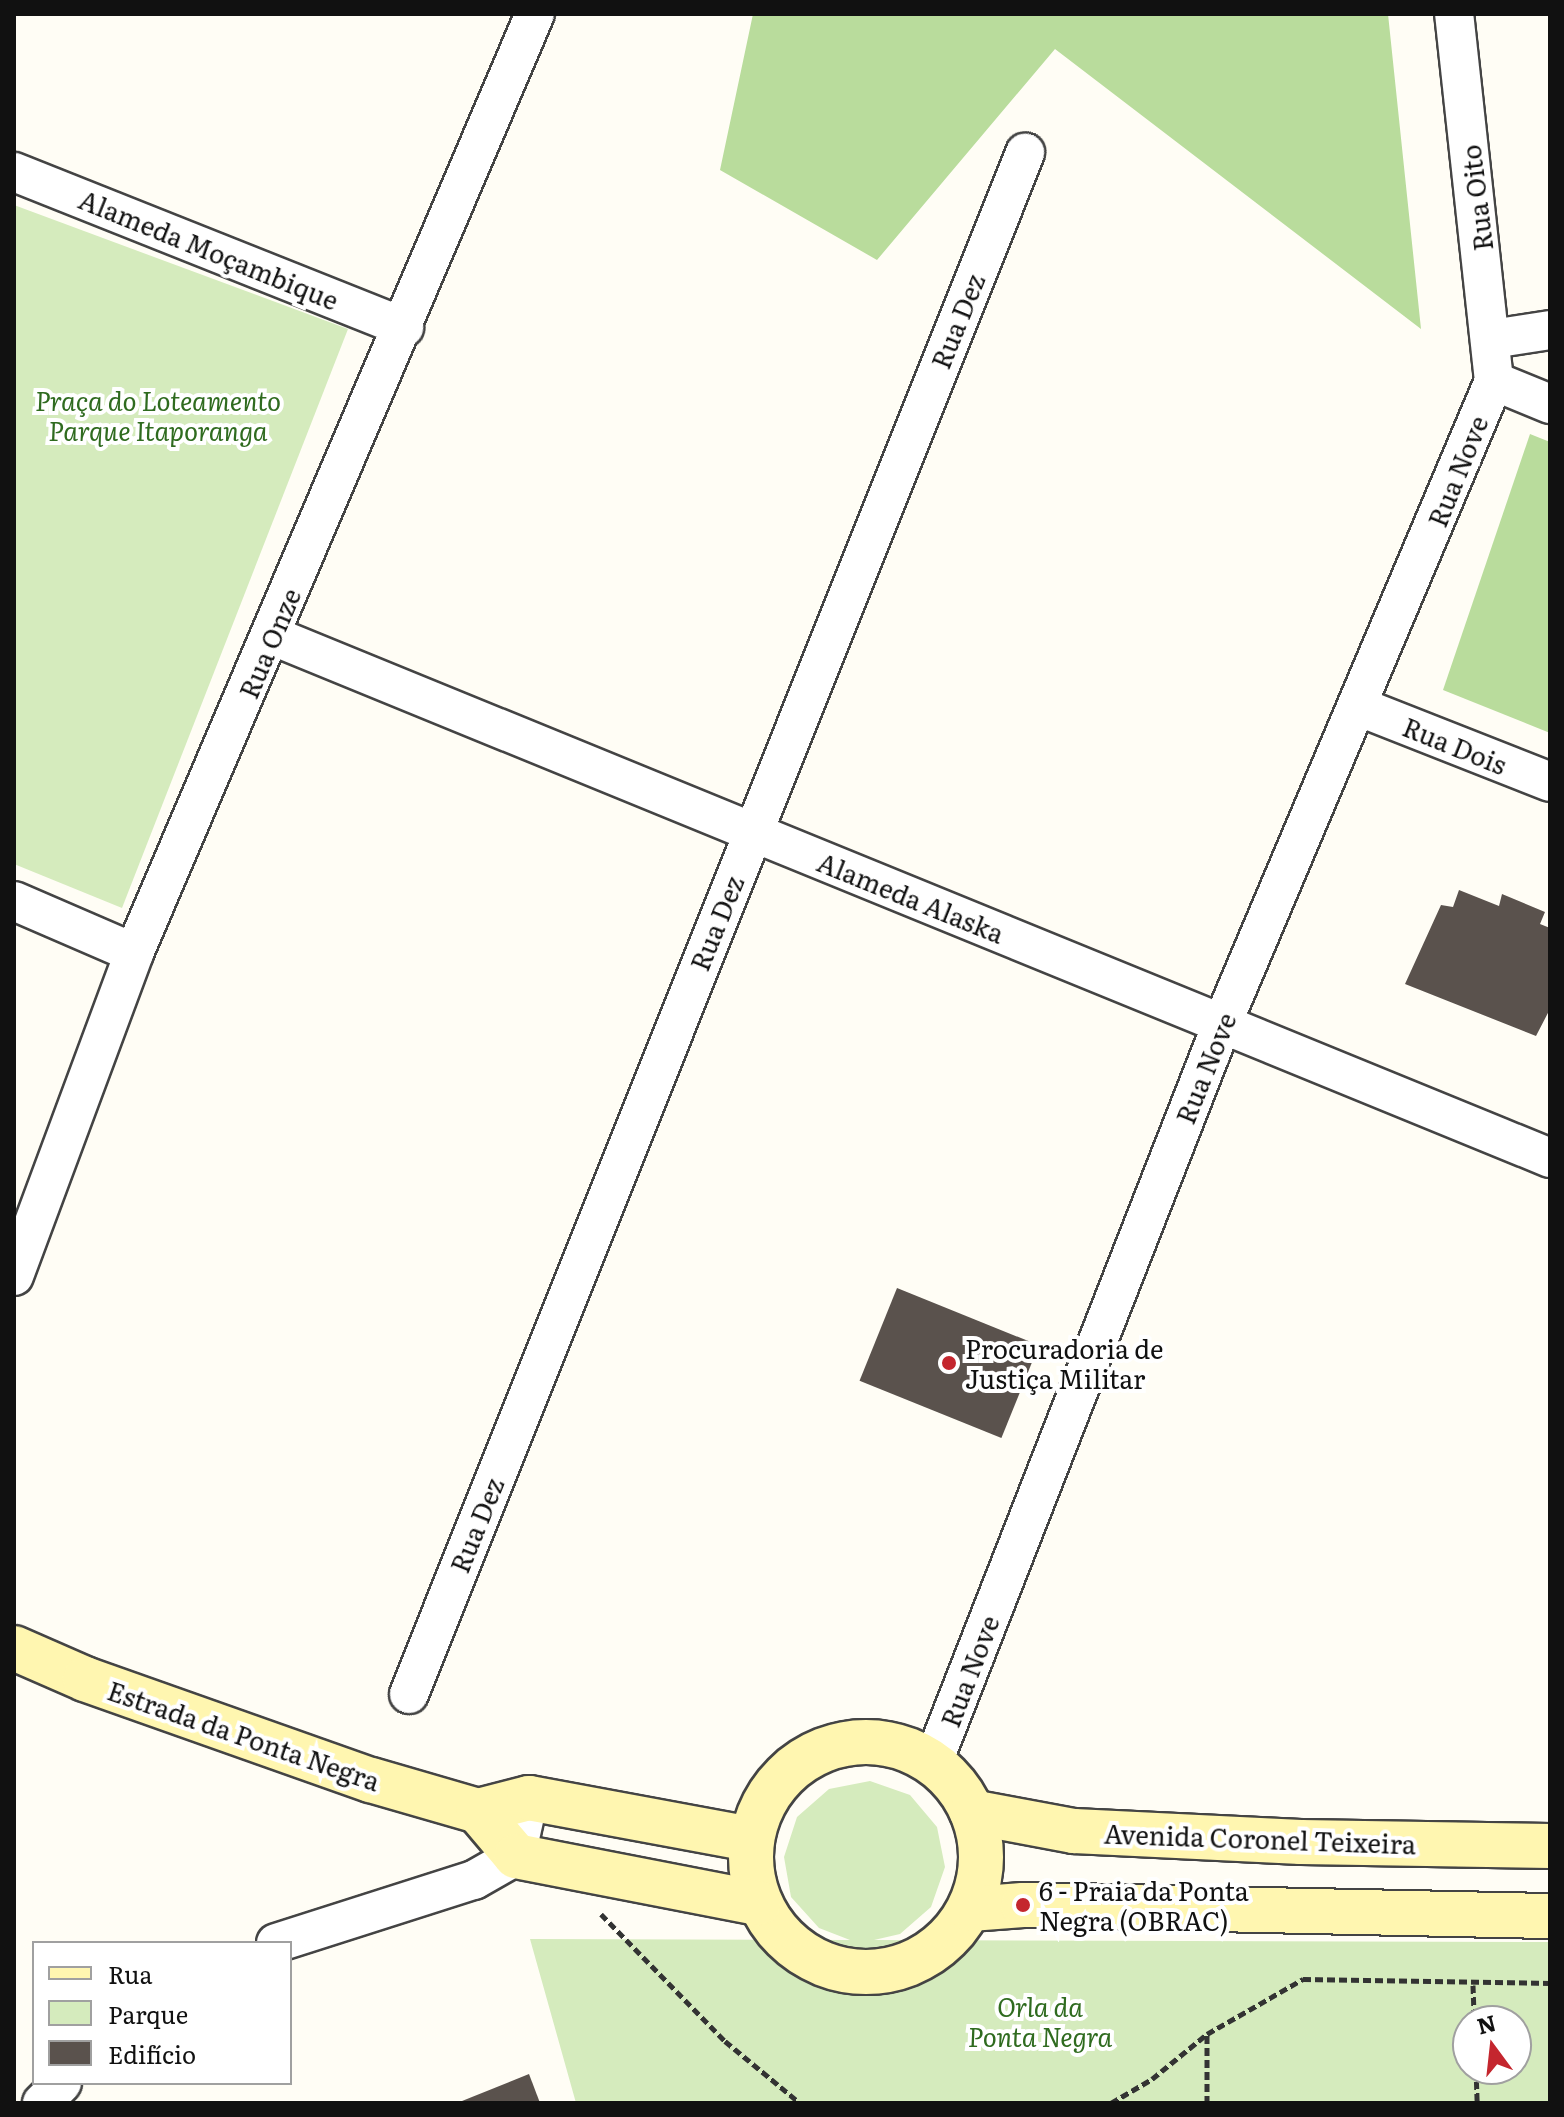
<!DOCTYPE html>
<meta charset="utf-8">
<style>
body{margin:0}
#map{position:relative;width:1564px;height:2117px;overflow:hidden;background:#fffdf5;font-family:Literata,serif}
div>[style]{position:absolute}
.green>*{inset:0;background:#d5ebbd}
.forest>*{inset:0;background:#b9dc9c}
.building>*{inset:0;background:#5a524d;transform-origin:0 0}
.path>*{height:5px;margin-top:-2.5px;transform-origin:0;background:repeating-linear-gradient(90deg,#333 0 8px,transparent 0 12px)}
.roads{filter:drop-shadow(2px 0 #444) drop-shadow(-2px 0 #444) drop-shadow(0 2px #444) drop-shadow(0 -2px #444)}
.street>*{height:38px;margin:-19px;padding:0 19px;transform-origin:19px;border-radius:19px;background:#fff}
.secondary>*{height:44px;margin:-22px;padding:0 22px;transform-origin:22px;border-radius:22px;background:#fff6b0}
.secondary>.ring{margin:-22px;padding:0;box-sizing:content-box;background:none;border:44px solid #fff6b0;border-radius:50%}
.dots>*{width:22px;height:22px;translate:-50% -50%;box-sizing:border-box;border:4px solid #fff;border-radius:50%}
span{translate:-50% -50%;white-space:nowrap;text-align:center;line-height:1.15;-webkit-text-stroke:8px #fff;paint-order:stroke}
.street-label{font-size:26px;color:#111}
.park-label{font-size:26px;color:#2f6b1f;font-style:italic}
.poi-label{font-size:26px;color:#111}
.left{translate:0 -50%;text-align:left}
.frame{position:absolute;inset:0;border:16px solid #111;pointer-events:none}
.legend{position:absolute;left:32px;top:1941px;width:260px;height:144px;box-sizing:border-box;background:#fff;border:2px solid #a0a0a0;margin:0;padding:10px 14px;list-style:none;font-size:24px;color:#111}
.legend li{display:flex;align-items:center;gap:16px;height:40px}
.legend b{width:40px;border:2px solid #a0a0a0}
.north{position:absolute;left:1452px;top:2005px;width:80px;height:80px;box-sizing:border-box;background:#fff;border:2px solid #a0a0a0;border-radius:50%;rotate:345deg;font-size:22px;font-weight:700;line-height:32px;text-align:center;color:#111}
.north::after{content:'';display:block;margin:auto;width:28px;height:36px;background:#c4262e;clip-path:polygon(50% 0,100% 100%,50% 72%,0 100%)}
</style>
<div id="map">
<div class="green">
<div style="clip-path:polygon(14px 205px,348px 329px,122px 908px,14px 864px)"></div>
<div style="clip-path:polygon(evenodd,870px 1781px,910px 1795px,937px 1827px,945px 1867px,931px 1907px,900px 1934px,874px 1940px,1550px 1942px,1550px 2103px,576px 2103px,530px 1939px,850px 1940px,819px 1928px,791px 1897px,784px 1857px,797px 1817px,829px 1789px,870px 1781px,1468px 2021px,1516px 2021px,1516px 2069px,1468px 2069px,1468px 2021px)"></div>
</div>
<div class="forest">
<div style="clip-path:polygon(753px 14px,1388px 14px,1421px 329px,1055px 49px,877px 260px,720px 170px)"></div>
<div style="clip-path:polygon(1530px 434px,1550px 442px,1550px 733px,1443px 690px)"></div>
</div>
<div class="building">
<div style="clip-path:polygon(1459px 890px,1499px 906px,1502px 894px,1545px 912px,1540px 924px,1550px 928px,1550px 1009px,1536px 1036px,1405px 984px,1441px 905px,1453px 907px)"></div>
<div style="left:897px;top:1288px;width:153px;height:100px;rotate:22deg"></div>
<div style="clip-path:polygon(529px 2074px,540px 2103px,457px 2103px)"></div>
</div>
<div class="path">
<div style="left:601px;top:1914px;width:177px;rotate:45.7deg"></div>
<div style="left:725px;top:2041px;width:97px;rotate:39.6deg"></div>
<div style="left:1473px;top:1985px;width:36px;rotate:88deg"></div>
<div style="left:1476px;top:2069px;width:34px;rotate:88deg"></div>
<div style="left:1111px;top:2103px;width:48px;rotate:-30.3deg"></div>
<div style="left:1152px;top:2079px;width:71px;rotate:-39.3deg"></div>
<div style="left:1207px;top:2034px;width:111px;rotate:-29.8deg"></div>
<div style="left:1303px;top:1979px;width:247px;rotate:0.9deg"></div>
<div style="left:1207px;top:2103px;width:69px;rotate:-90deg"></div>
</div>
<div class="roads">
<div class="street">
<div style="left:14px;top:172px;width:420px;rotate:21.7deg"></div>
<div style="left:1492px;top:339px;width:59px;rotate:-8.8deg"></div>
<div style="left:1494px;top:381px;width:61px;rotate:22.3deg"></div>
<div style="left:273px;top:636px;width:1380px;rotate:22.23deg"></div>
<div style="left:1360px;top:707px;width:204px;rotate:21.5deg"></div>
<div style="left:14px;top:901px;width:131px;rotate:23.4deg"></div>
<div style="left:14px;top:1276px;width:345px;rotate:-69.6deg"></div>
<div style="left:134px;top:953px;width:1021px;rotate:-66.88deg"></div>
<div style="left:409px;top:1694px;width:1660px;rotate:-68.21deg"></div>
<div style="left:933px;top:1762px;width:793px;rotate:-68.61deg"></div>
<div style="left:1222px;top:1024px;width:698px;rotate:-67.07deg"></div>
<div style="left:1494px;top:381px;width:369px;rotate:-96.2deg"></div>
<div style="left:276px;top:1943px;width:208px;rotate:-17.7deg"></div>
<div style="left:474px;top:1880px;width:48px;rotate:-29.7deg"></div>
<div style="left:516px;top:1856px;width:59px;rotate:-77.4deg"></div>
<div style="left:42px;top:2103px;width:28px;rotate:-45deg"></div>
</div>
<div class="secondary">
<div style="left:14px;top:1648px;width:77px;rotate:23.6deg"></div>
<div style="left:85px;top:1679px;width:303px;rotate:19.5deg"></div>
<div style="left:371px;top:1780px;width:111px;rotate:16.2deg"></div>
<div style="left:478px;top:1811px;width:53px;rotate:-14.3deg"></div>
<div style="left:529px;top:1798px;width:225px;rotate:10.5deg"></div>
<div class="ring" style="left:751px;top:1742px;width:186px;height:186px"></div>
<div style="left:478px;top:1811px;width:59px;rotate:49.8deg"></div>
<div style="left:516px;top:1856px;width:247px;rotate:11deg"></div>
<div style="left:972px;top:1812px;width:104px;rotate:10.6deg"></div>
<div style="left:1074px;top:1831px;width:227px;rotate:2.8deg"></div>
<div style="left:1301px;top:1842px;width:249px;rotate:0.9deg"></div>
<div style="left:970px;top:1909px;width:53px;rotate:-4.3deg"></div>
<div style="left:1023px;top:1905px;width:527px;rotate:1.2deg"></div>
</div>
</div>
<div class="dots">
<div style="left:949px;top:1363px;background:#c4262e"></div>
<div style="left:1023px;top:1905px;background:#c4262e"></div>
</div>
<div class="street-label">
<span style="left:1476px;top:198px;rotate:-97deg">Rua Oito</span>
<span style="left:209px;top:249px;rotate:22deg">Alameda Moçambique</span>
<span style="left:957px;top:321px;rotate:-68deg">Rua Dez</span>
<span style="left:1457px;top:471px;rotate:-68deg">Rua Nove</span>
<span style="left:269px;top:643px;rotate:-67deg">Rua Onze</span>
<span style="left:1455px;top:745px;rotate:22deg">Rua Dois</span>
<span style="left:911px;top:897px;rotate:22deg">Alameda Alaska</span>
<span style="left:716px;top:923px;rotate:-68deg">Rua Dez</span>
<span style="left:1205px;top:1068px;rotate:-68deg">Rua Nove</span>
<span style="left:476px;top:1525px;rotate:-68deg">Rua Dez</span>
<span style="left:969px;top:1671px;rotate:-69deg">Rua Nove</span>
<span style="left:244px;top:1735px;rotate:19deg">Estrada da Ponta Negra</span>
<span style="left:1260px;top:1838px;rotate:2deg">Avenida Coronel Teixeira</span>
</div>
<div class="park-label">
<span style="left:158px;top:415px">Praça do Loteamento<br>Parque Itaporanga</span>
<span style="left:1040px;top:2021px">Orla da<br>Ponta Negra</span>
</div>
<div class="poi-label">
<span class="left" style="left:965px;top:1363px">Procuradoria de<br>Justiça Militar</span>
<span class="left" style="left:1039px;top:1905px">6 - Praia da Ponta<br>Negra (OBRAC)</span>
</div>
<div class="frame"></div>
<ul class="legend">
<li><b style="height:10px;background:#fff6b0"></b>Rua</li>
<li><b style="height:22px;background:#d5ebbd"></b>Parque</li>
<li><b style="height:22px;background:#5a524d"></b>Edifício</li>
</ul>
<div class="north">N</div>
</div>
